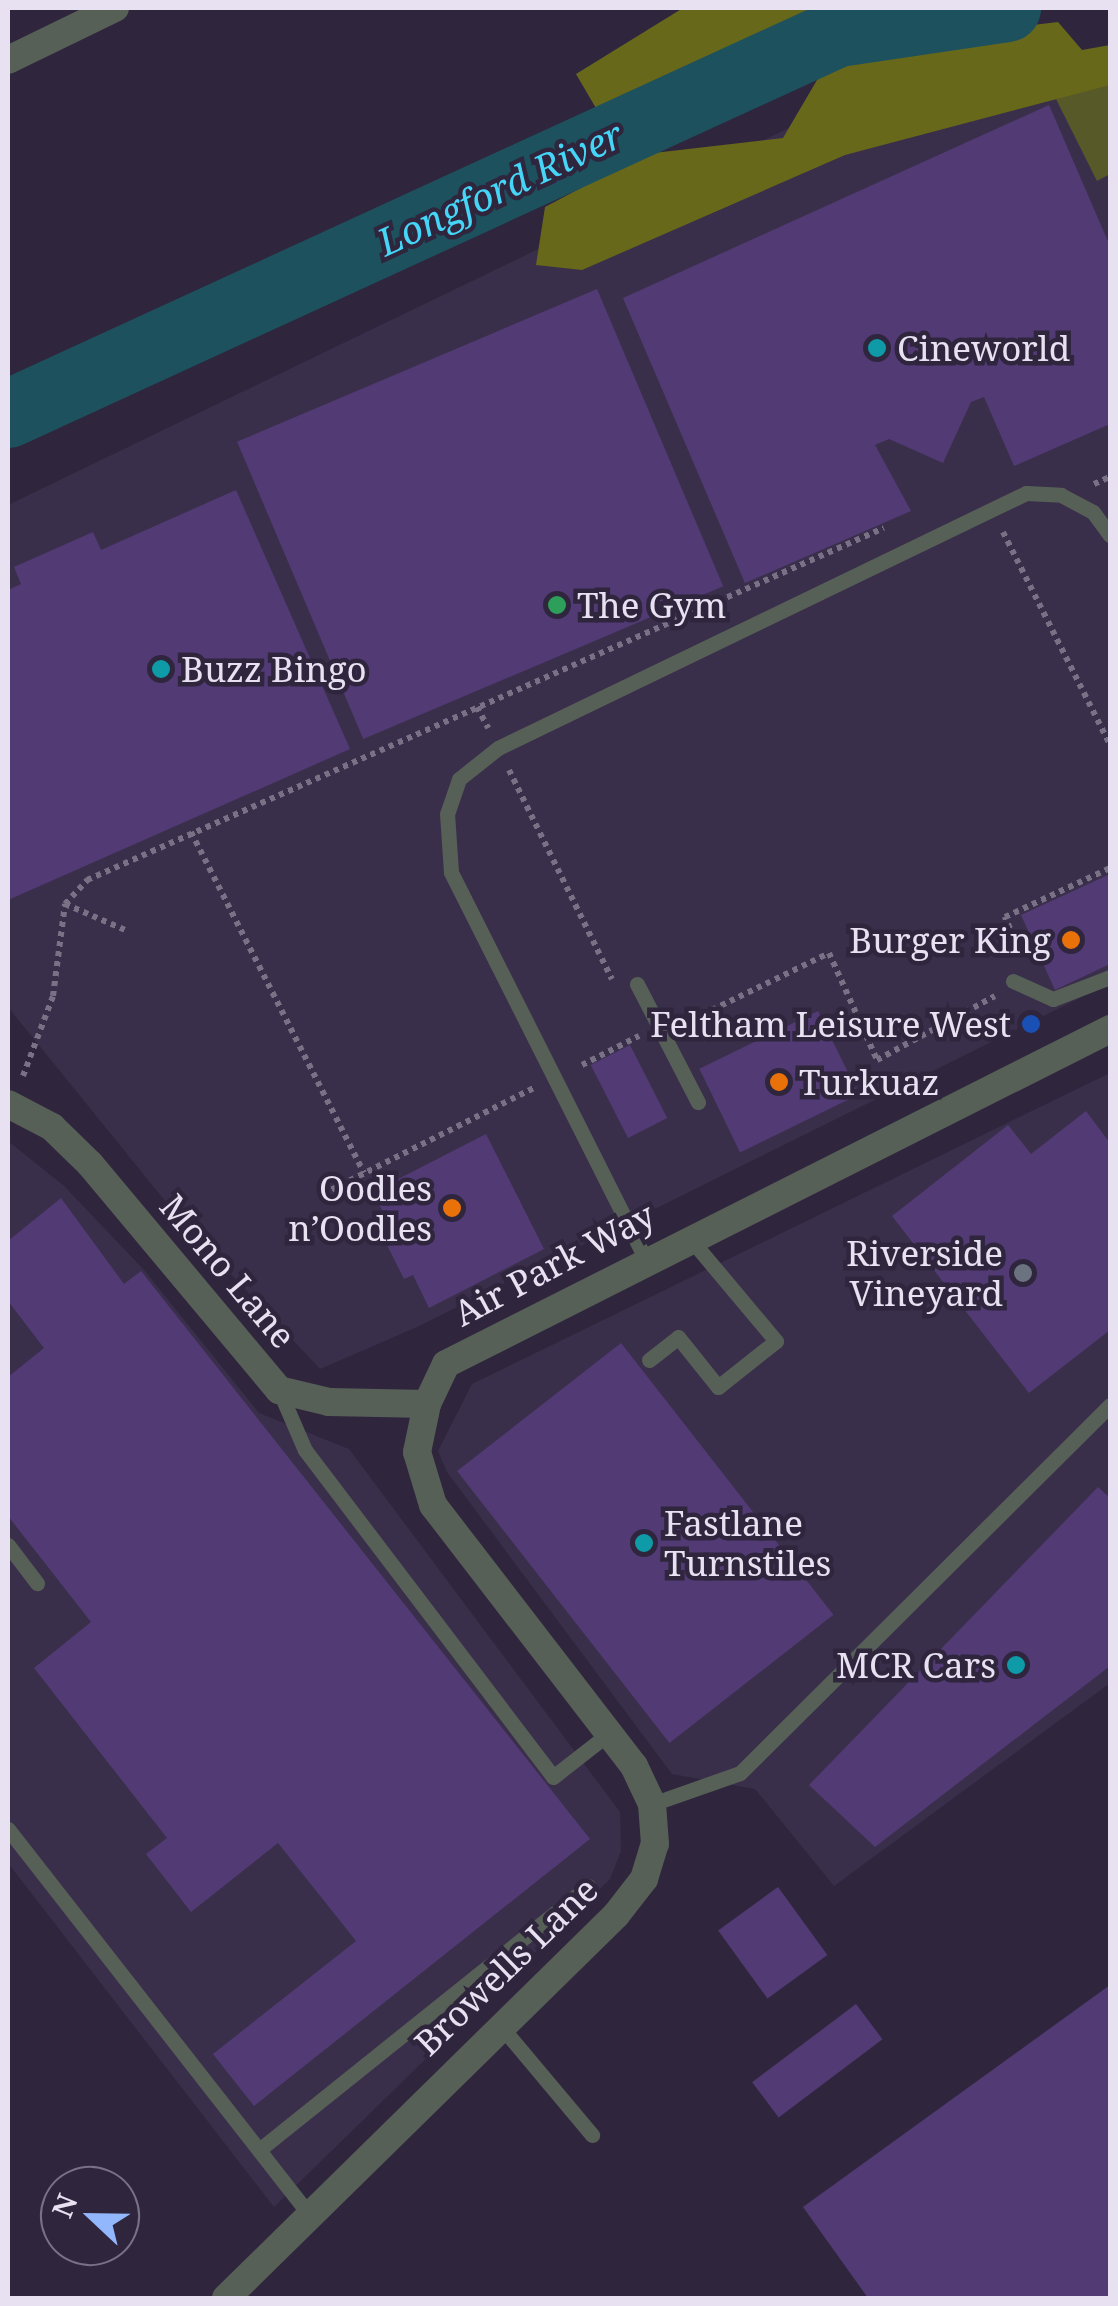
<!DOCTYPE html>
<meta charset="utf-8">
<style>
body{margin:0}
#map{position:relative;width:1118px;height:2306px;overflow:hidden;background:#2f263e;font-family:"Noto Serif",serif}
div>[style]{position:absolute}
.built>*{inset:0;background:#3a2f4b}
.green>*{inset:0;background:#575928}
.forest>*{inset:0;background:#67681a}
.river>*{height:68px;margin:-34px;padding:0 34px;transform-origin:34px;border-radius:34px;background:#1d515e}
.building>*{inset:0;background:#523a75;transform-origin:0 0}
.path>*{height:6px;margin-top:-3px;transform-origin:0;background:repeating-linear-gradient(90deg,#797186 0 5px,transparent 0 10px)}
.service>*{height:15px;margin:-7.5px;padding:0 7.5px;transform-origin:7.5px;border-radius:7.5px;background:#576057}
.minor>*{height:28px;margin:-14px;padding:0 14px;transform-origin:14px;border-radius:14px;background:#576057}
.tertiary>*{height:28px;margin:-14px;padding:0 14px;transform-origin:14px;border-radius:14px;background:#576057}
.dots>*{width:28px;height:28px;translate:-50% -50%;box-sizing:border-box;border:5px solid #2f263e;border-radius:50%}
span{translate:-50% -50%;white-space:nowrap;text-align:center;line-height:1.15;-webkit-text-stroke:9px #2f263e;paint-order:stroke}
.poi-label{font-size:35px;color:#e7e1f1}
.left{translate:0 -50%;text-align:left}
.right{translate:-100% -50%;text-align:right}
.street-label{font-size:35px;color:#e7e1f1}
.water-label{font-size:38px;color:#45d5f7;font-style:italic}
.frame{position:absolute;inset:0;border:10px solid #e7e1f1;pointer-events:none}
.north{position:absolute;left:40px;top:2166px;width:100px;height:100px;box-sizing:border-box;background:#2f263e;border:2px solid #797186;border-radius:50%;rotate:292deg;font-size:28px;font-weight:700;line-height:40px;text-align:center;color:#e7e1f1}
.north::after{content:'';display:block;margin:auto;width:35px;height:45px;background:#92b7fd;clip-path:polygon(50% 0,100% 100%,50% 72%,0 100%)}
</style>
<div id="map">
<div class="built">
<div style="clip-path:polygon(1110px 56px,1110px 983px,417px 1327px,320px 1369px,183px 1223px,8px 1007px,8px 505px,870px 89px)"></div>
<div style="clip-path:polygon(1110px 1073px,1110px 1683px,834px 1886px,755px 1789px,672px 1774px,447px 1472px,438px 1451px,472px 1384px)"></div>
<div style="clip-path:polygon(8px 1141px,64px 1186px,144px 1270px,259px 1413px,349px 1449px,620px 1812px,621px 1851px,610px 1879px,274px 2207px,8px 1863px)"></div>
</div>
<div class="green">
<div style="clip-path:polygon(1110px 85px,1110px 174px,1097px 181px,1054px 95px)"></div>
</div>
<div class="forest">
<div style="clip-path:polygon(683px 8px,921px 8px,820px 25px,600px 115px,576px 74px)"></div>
<div style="clip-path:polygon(1058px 22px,1082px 50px,1110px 45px,1110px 85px,845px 155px,582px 270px,536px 265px,545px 207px,645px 154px,783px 138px,817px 80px,857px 46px)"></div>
</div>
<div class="river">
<div style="left:8px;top:414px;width:913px;rotate:-24.66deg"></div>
<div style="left:838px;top:33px;width:171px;rotate:-8.4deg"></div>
</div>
<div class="building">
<div style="clip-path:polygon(1049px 105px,1110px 246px,1110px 424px,1014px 466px,984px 397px,971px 402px,943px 463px,889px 439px,875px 445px,911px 511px,745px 583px,623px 298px)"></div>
<div style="left:597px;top:289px;width:323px;height:391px;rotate:67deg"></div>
<div style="clip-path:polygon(236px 490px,350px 749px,8px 900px,8px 590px,21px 584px,14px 567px,93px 532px,101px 550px)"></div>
<div style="clip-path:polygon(1110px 874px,1110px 964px,1055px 990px,1021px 915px)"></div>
<div style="left:818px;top:1011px;width:93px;height:132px;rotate:64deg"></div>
<div style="left:630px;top:1045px;width:82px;height:44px;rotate:63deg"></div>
<div style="clip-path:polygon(1086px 1111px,1110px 1143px,1110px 1330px,1029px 1393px,892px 1216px,1008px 1125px,1031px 1154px)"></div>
<div style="clip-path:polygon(486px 1134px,544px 1249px,429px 1308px,413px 1275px,404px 1279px,379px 1229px,389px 1224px,373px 1192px)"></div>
<div style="clip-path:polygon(61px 1198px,124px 1284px,141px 1271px,590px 1839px,254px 2106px,213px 2054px,356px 1941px,278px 1843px,191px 1912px,146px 1854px,167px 1838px,34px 1668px,91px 1622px,8px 1516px,8px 1377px,44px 1348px,8px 1301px,8px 1241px)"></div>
<div style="left:621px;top:1343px;width:345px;height:208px;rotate:52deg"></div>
<div style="clip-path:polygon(1098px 1487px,1110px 1498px,1110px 1666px,875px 1847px,809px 1785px)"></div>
<div style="left:778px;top:1887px;width:84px;height:74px;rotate:54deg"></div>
<div style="clip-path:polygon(1110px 1985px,1110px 2298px,868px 2298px,803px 2207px)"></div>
<div style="left:856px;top:2004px;width:44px;height:130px;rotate:53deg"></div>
</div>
<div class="path">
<div style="left:1094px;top:484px;width:17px;rotate:-24deg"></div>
<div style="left:1003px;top:532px;width:238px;rotate:63.3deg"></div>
<div style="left:477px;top:707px;width:24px;rotate:62deg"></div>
<div style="left:509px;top:770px;width:233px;rotate:63.8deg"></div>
<div style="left:191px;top:832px;width:382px;rotate:63.1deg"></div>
<div style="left:65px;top:904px;width:65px;rotate:23.4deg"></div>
<div style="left:1022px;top:956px;width:43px;rotate:-113.6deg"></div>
<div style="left:1005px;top:917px;width:116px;rotate:-25deg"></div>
<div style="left:685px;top:1023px;width:160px;rotate:-25.9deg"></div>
<div style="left:829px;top:953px;width:117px;rotate:65.8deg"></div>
<div style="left:877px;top:1060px;width:134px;rotate:-28.5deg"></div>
<div style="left:582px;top:1065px;width:64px;rotate:-27deg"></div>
<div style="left:23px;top:1076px;width:85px;rotate:-69.4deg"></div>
<div style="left:53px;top:996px;width:93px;rotate:-82.6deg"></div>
<div style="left:65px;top:904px;width:33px;rotate:-47deg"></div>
<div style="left:87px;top:880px;width:871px;rotate:-23.83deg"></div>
<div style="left:323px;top:1194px;width:236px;rotate:-26.7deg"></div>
</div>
<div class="service">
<div style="left:1013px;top:981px;width:44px;rotate:24.2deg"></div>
<div style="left:1053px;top:999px;width:61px;rotate:-21.1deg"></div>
<div style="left:637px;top:984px;width:133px;rotate:62.7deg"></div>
<div style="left:645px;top:1258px;width:432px;rotate:-116.7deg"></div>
<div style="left:451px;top:872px;width:58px;rotate:-93.9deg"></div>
<div style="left:447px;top:814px;width:37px;rotate:-71deg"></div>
<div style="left:459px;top:779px;width:50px;rotate:-38.5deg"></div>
<div style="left:498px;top:748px;width:586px;rotate:-25.78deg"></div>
<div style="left:1026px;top:493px;width:35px;rotate:3deg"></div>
<div style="left:1061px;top:495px;width:36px;rotate:28deg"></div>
<div style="left:1093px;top:512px;width:29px;rotate:54deg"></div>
<div style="left:649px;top:1360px;width:37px;rotate:-38deg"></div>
<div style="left:678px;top:1337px;width:64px;rotate:51.3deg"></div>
<div style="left:718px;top:1387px;width:74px;rotate:-38.4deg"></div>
<div style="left:776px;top:1341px;width:137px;rotate:-130deg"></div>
<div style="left:279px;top:1390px;width:65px;rotate:66.6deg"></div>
<div style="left:305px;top:1450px;width:410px;rotate:52.8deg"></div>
<div style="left:553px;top:1777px;width:70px;rotate:-38deg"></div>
<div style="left:8px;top:1545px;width:48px;rotate:52.7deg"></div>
<div style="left:652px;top:1804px;width:93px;rotate:-19.4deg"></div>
<div style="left:740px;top:1773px;width:522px;rotate:-44.84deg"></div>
<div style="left:8px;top:1829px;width:490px;rotate:52deg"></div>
<div style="left:499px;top:2024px;width:145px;rotate:50deg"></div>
<div style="left:259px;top:2150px;width:422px;rotate:-38.7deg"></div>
</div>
<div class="minor">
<div style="left:8px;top:60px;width:119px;rotate:-25.9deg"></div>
<div style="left:8px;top:1104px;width:50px;rotate:27.6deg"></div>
<div style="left:52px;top:1127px;width:53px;rotate:44.2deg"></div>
<div style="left:90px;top:1164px;width:295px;rotate:50.1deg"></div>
<div style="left:279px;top:1390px;width:51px;rotate:13.5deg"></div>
<div style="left:329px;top:1402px;width:98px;rotate:1.2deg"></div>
</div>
<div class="tertiary">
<div style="left:226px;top:2298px;width:547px;rotate:-44.48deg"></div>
<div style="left:616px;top:1915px;width:46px;rotate:-52.1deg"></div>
<div style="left:644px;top:1879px;width:37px;rotate:-73deg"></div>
<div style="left:655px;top:1844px;width:40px;rotate:-94.3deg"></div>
<div style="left:652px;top:1804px;width:42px;rotate:-115.3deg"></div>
<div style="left:634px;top:1766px;width:329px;rotate:-127.6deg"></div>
<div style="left:433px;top:1505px;width:55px;rotate:-106.8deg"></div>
<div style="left:417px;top:1452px;width:49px;rotate:-78.2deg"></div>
<div style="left:427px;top:1404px;width:44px;rotate:-64.6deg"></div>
<div style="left:446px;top:1364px;width:744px;rotate:-26.77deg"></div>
</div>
<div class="dots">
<div style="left:877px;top:348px;background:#0f9aa8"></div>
<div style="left:557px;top:605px;background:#2e9e5b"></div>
<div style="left:161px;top:669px;background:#0f9aa8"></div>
<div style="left:1071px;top:940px;background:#e8710a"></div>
<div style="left:1031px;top:1024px;background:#1a4fb4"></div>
<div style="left:779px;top:1082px;background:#e8710a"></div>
<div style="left:452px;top:1208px;background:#e8710a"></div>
<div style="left:1023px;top:1273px;background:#6b7280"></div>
<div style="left:644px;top:1543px;background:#0f9aa8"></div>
<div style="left:1016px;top:1665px;background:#0f9aa8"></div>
</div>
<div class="poi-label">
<span class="left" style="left:897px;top:348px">Cineworld</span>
<span class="left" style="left:577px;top:605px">The Gym</span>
<span class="left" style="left:181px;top:669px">Buzz Bingo</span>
<span class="right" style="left:1051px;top:940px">Burger King</span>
<span class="right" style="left:1011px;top:1024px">Feltham Leisure West</span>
<span class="left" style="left:799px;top:1082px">Turkuaz</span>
<span class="right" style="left:432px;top:1208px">Oodles<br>n’Oodles</span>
<span class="right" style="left:1003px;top:1273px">Riverside<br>Vineyard</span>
<span class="left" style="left:664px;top:1543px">Fastlane<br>Turnstiles</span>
<span class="right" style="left:996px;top:1665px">MCR Cars</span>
</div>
<div class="street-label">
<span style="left:554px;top:1264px;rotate:-28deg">Air Park Way</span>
<span style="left:228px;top:1271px;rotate:50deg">Mono Lane</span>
<span style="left:506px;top:1966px;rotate:-44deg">Browells Lane</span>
</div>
<div class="water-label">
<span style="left:500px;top:188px;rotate:-25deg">Longford River</span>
</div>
<div class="frame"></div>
<div class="north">N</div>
</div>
